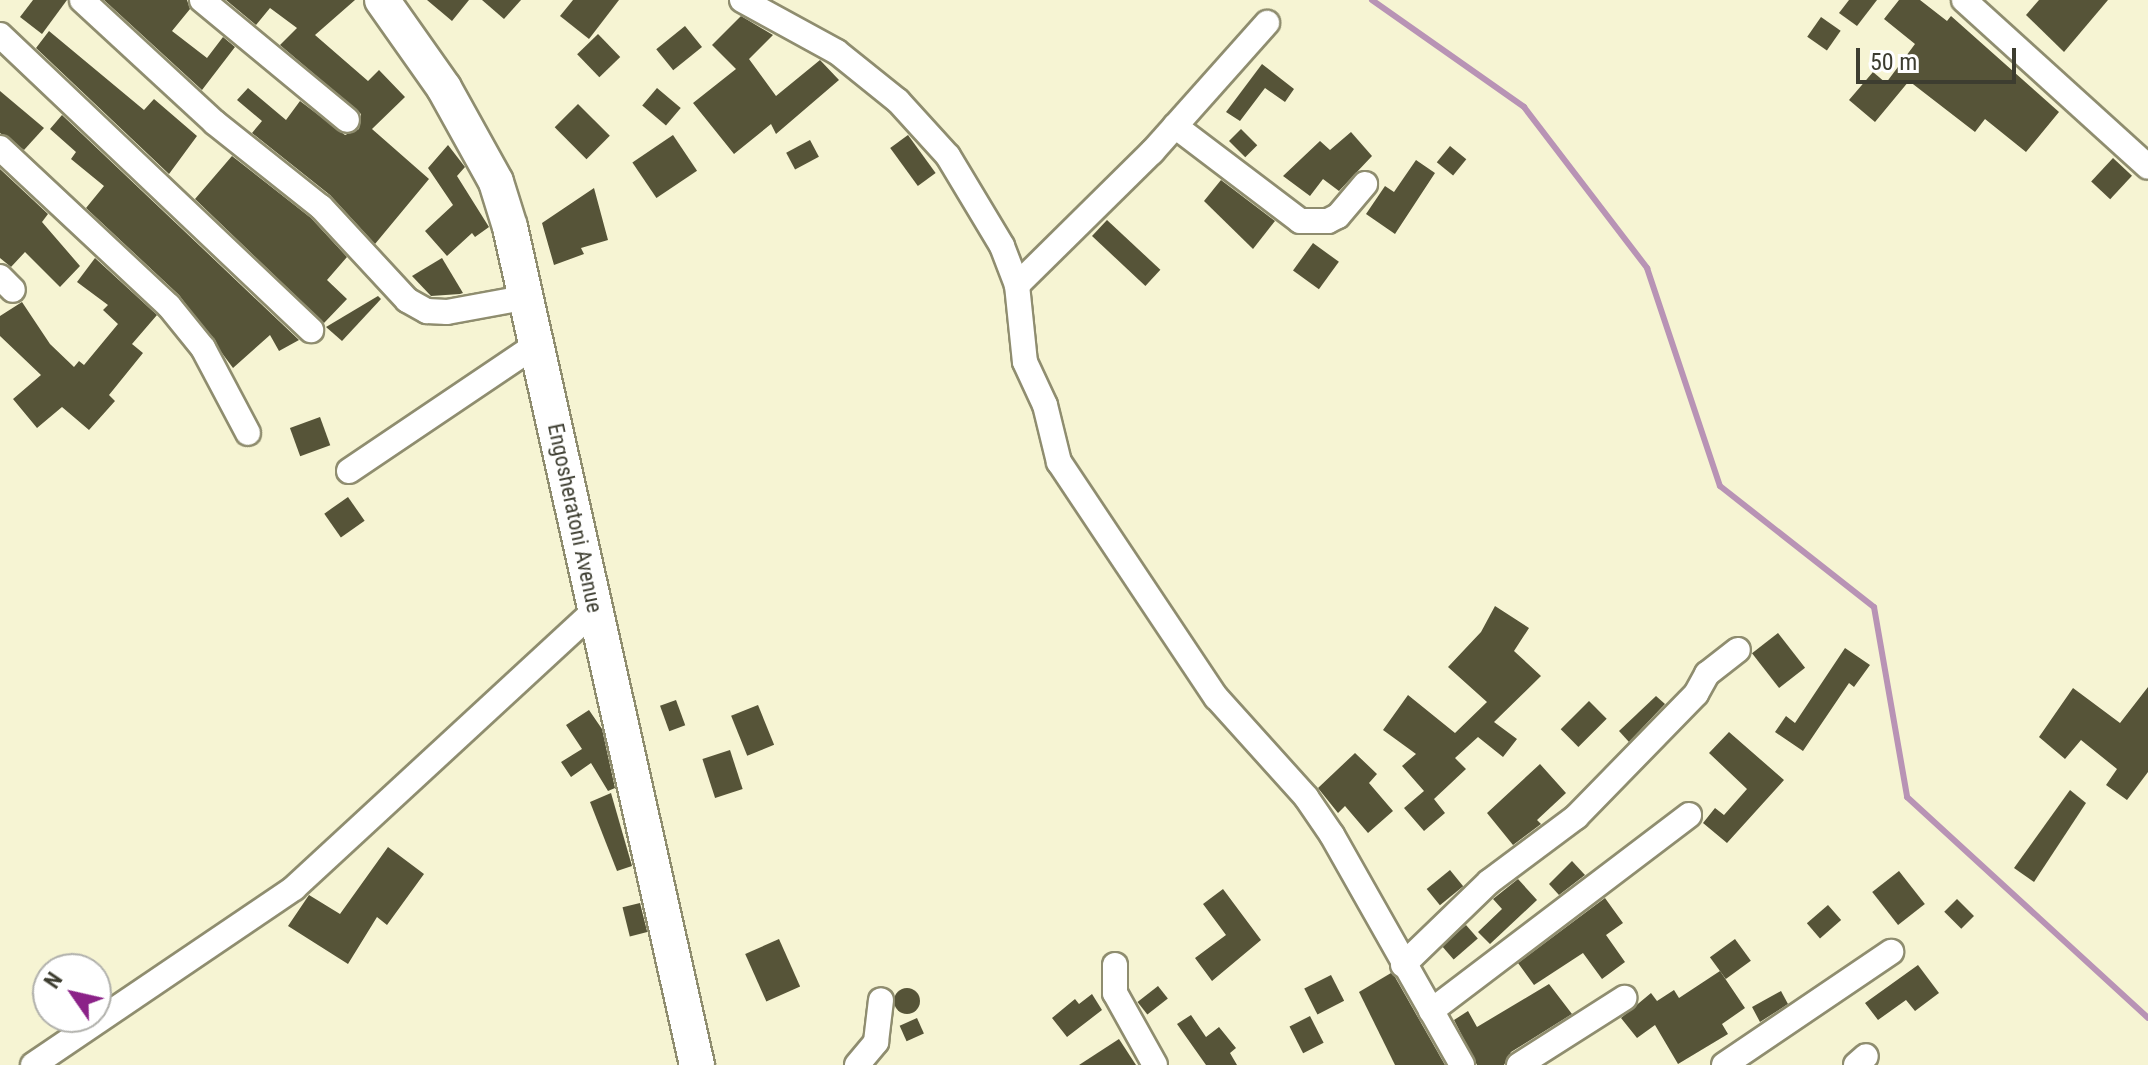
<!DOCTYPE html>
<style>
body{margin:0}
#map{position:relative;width:2148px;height:1065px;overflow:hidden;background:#f6f4d3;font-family:"Roboto Condensed",sans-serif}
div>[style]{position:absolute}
.stream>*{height:6px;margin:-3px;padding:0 3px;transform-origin:3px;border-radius:3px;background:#b893b5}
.building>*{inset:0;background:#565438;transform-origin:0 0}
.round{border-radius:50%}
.roads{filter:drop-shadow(2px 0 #8f8d6f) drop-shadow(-2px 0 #8f8d6f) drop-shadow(0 2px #8f8d6f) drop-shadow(0 -2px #8f8d6f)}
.street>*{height:24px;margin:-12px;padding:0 12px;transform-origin:12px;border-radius:12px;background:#fff}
.secondary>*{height:34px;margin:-17px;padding:0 17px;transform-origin:17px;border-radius:17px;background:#fff}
span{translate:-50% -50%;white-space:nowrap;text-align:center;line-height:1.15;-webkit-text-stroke:8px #fff;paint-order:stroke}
.street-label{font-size:22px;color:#3d3d30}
.north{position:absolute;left:32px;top:953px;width:80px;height:80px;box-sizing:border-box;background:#fff;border:2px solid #b1b1ac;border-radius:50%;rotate:304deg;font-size:22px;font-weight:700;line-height:32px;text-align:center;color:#3d3d30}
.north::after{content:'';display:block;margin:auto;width:28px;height:36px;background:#8b2288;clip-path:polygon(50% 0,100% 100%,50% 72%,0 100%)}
.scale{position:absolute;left:1856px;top:48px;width:160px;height:36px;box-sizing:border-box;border:4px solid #3d3d30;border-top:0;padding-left:10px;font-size:24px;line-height:28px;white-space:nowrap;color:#3d3d30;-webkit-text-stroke:6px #fff;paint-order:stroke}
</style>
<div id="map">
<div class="stream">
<div style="left:1372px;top:0;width:186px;rotate:35.1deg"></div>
<div style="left:1524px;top:107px;width:203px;rotate:52.6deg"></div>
<div style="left:1647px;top:268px;width:230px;rotate:71.5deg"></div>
<div style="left:1720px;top:486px;width:196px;rotate:38.2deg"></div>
<div style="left:1874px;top:607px;width:193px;rotate:80.1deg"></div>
<div style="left:1907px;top:797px;width:327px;rotate:42.5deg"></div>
</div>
<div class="building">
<div style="clip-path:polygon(33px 0,67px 0,42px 34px,20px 17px)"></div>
<div style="clip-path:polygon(104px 0,187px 0,190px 9px,172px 31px,207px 58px,223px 37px,235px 47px,202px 90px)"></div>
<div style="clip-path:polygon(226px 0,355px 0,315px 35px,368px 81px,379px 70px,405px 97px,372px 129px,429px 179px,375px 244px,330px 195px,252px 133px,262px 121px,237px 100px,248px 88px,286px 120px,300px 101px,345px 135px,359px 129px,361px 114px,280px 45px,297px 28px,270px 8px,256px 25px)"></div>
<div style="clip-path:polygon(427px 0,469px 0,452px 21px)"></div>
<div style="clip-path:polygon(482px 0,521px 0,504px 19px)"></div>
<div style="clip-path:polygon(573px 0,619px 0,589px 39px,560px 16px)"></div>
<div style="clip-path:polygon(1849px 0,1877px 0,1857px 26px,1839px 13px)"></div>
<div style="clip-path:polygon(1899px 0,1920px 0,1947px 21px,1951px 16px,2059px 112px,2026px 152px,1985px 119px,1975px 132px,1909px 81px,1875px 122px,1849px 100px,1873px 72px,1886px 83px,1915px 44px,1884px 19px)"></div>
<div style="clip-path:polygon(2039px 0,2108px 0,2064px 52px,2026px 15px)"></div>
<div style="clip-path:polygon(741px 16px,773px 35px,749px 59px,776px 96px,820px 60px,839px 80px,776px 134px,771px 124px,734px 154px,693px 103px,736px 69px,712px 45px)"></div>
<div style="left:1821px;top:17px;width:24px;height:24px;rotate:35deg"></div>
<div style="left:685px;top:26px;width:27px;height:37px;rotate:51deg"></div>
<div style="clip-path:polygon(49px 31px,144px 110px,154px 99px,197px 136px,169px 174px,36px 48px)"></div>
<div style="left:598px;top:34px;width:32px;height:29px;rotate:46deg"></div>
<div style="clip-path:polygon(1262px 64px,1294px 89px,1285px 102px,1265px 88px,1240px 121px,1226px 112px)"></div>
<div style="left:657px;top:88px;width:31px;height:23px;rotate:40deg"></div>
<div style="clip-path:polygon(0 91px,44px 128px,24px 150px,0 133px)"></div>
<div style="left:578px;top:104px;width:45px;height:33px;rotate:45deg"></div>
<div style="clip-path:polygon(62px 115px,299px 340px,279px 351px,270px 335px,233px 368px,179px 295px,86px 208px,104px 186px,71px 159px,76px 152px,50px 129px)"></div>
<div style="left:1241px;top:129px;width:23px;height:17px;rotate:45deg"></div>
<div style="clip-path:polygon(1351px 132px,1372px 156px,1339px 191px,1323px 179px,1310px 196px,1283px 176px,1320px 141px,1330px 150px)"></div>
<div style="left:673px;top:135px;width:43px;height:49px;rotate:56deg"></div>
<div style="left:908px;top:135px;width:47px;height:22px;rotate:54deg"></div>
<div style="left:810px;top:140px;width:19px;height:27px;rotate:62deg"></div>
<div style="clip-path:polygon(448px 145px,465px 167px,457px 176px,489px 227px,475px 237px,472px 233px,447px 256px,425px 231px,453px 205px,428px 168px)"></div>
<div style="left:1450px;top:146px;width:21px;height:21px;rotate:39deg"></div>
<div style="clip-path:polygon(232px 156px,311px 218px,347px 257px,327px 280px,347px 299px,324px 323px,195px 199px)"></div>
<div style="left:2113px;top:158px;width:26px;height:32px;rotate:43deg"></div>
<div style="clip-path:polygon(1416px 160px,1435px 173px,1395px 234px,1366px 214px,1385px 186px,1394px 192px)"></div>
<div style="clip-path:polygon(0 169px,48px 214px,42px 222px,80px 266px,60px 287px,25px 252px,11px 267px,0 258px)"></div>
<div style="clip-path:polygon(1221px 180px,1275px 221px,1253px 249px,1204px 201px)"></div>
<div style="clip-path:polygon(594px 188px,608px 240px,581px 248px,584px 254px,554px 265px,542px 223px)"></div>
<div style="left:1107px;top:220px;width:73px;height:22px;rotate:43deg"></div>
<div style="left:1313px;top:243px;width:32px;height:34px;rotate:36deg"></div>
<div style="clip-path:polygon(95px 258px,157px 315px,132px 344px,143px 353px,109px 395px,115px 401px,89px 430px,62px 407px,37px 428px,13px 399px,41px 375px,0 336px,0 316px,22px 302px,50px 344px,74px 367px,79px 361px,84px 365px,118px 324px,103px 310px,108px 305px,77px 282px)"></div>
<div style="clip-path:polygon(442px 258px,463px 293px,460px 294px,431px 296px,412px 276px)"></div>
<div style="clip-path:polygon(378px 296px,381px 299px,342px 341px,326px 327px)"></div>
<div style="left:320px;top:417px;width:30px;height:32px;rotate:70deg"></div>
<div style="left:348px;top:497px;width:29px;height:29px;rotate:55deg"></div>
<div style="clip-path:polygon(1495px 606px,1529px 628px,1514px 651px,1541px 676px,1494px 722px,1517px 739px,1503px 757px,1478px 737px,1455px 758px,1466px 769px,1434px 799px,1445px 813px,1424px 831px,1404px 808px,1424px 791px,1402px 766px,1416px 754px,1383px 730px,1408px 695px,1455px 733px,1487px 702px,1448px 667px,1481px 632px)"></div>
<div style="left:1778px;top:633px;width:44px;height:33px;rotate:52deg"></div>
<div style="clip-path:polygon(1845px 648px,1870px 665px,1854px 687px,1849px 683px,1803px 751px,1775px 732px,1786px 716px,1795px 723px)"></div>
<div style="clip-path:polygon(2148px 687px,2148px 772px,2127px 800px,2106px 785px,2117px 769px,2081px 740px,2065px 759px,2039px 737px,2073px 688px,2120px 723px)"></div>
<div style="clip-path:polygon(1656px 696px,1665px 704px,1629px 742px,1619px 731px)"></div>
<div style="left:676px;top:700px;width:27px;height:17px;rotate:70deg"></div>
<div style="left:1589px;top:701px;width:25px;height:40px;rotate:45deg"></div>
<div style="left:758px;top:705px;width:43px;height:29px;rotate:68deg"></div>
<div style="clip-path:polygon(589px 710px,602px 729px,615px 788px,608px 791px,591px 763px,571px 777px,561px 762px,582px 749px,566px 725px)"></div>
<div style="clip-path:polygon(1729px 732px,1784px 780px,1727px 843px,1703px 823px,1715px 808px,1724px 815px,1747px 789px,1709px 753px)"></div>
<div style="left:730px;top:750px;width:41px;height:29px;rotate:72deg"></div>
<div style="clip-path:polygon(1355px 753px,1377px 774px,1369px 783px,1393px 811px,1368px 833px,1345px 806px,1338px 813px,1318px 788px)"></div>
<div style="clip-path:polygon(1540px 764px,1566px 793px,1537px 820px,1541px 824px,1513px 845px,1487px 813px)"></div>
<div style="clip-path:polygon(2070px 790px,2086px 803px,2034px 882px,2014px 868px)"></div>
<div style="clip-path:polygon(611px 793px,632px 866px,617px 871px,590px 802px)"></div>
<div style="clip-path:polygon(388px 847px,424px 874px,387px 925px,377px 917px,348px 964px,288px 926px,309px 895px,340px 914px)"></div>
<div style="clip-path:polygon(1572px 861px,1585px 875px,1559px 895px,1549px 884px)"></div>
<div style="left:1450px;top:870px;width:21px;height:30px;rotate:51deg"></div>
<div style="left:1899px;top:871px;width:42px;height:34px;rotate:52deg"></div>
<div style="clip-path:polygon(1518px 879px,1537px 900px,1490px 944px,1478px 932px,1502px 909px,1493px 899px)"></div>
<div style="clip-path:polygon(1223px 889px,1261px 940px,1212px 981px,1195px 958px,1226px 935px,1203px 904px)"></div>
<div style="clip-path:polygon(1605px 898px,1623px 923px,1606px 935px,1625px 962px,1602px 979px,1583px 953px,1534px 985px,1518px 963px)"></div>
<div style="left:1957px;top:899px;width:24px;height:18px;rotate:45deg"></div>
<div style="left:640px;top:903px;width:30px;height:18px;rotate:76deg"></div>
<div style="left:1828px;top:905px;width:20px;height:28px;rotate:49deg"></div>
<div style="left:1466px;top:925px;width:18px;height:32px;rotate:49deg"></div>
<div style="left:779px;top:939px;width:52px;height:37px;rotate:66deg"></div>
<div style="left:1735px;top:939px;width:27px;height:31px;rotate:54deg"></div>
<div style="clip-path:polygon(1918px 965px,1939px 993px,1915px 1011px,1906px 1000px,1878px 1020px,1865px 1003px)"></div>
<div style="clip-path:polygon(1720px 971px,1745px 1008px,1722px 1024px,1728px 1034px,1678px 1064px,1655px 1025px,1637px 1038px,1621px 1018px,1651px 993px,1657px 1001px,1674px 990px,1679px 998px)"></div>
<div style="clip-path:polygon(1391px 973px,1395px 977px,1445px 1065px,1395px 1065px,1359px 992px)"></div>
<div style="left:1331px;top:975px;width:29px;height:30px;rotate:63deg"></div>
<div style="clip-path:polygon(1549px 984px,1572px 1014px,1511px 1052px,1504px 1065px,1477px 1065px,1454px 1020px,1468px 1011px,1477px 1027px)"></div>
<div style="left:1158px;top:986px;width:16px;height:26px;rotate:52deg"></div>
<div class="round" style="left:894px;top:988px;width:26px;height:26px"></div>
<div style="clip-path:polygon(1781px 991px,1788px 1004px,1760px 1022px,1752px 1007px)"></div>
<div style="clip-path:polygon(1092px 994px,1102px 1010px,1067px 1037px,1052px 1018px,1075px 999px,1079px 1004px)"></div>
<div style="clip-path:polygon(1191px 1015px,1206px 1037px,1219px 1027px,1236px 1048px,1230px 1053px,1237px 1065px,1206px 1065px,1177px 1024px)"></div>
<div style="left:1310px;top:1016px;width:30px;height:23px;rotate:63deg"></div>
<div style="left:917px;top:1018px;width:17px;height:19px;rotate:66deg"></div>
<div style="clip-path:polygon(1119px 1039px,1136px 1065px,1079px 1065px)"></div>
</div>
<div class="roads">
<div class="street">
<div style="left:82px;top:0;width:180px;rotate:42.7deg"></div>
<div style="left:214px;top:122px;width:137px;rotate:38.5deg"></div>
<div style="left:321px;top:207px;width:127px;rotate:47.2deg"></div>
<div style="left:407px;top:300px;width:23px;rotate:29deg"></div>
<div style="left:427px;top:311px;width:20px;rotate:3deg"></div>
<div style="left:447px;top:312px;width:83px;rotate:-10.4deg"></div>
<div style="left:202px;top:0;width:188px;rotate:39.6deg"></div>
<div style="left:742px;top:0;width:108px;rotate:28.7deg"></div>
<div style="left:837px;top:52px;width:78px;rotate:38.8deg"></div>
<div style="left:898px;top:101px;width:74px;rotate:47.7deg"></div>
<div style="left:948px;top:156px;width:105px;rotate:59deg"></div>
<div style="left:1002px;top:246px;width:42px;rotate:69deg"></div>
<div style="left:1017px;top:285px;width:77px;rotate:84.1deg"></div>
<div style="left:1025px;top:362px;width:47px;rotate:65.1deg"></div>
<div style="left:1045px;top:405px;width:59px;rotate:76.2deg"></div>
<div style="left:1059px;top:462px;width:283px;rotate:56.3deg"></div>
<div style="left:1216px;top:697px;width:135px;rotate:48deg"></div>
<div style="left:1306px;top:797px;width:46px;rotate:55.6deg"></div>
<div style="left:1332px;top:835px;width:264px;rotate:60.5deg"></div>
<div style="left:1964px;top:0;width:248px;rotate:42.2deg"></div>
<div style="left:0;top:35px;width:429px;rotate:43.5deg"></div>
<div style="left:1175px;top:126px;width:157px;rotate:37.2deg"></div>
<div style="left:1300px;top:221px;width:28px"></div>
<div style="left:1328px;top:221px;width:11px;rotate:-27deg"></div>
<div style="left:1338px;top:216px;width:42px;rotate:-49.8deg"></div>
<div style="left:0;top:148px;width:231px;rotate:43.1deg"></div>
<div style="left:169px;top:306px;width:54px;rotate:51deg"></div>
<div style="left:203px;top:348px;width:96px;rotate:62.1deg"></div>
<div style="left:0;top:277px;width:18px;rotate:45deg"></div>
<div style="left:1017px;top:285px;width:190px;rotate:-44.6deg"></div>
<div style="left:1152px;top:152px;width:173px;rotate:-48.3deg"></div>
<div style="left:349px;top:471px;width:229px;rotate:-34deg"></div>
<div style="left:1115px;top:965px;width:28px;rotate:90deg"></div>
<div style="left:1115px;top:993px;width:82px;rotate:60.9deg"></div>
<div style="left:1403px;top:965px;width:120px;rotate:-44deg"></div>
<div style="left:1489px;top:882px;width:109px;rotate:-36.8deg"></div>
<div style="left:1576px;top:817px;width:172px;rotate:-45.7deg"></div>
<div style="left:1696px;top:694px;width:23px;rotate:-61deg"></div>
<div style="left:1707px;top:674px;width:39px;rotate:-38deg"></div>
<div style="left:1431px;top:1011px;width:324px;rotate:-37.2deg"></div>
<div style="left:33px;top:1065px;width:315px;rotate:-34.1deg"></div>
<div style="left:294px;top:888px;width:408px;rotate:-42.7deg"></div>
<div style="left:857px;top:1065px;width:30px;rotate:-50deg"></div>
<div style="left:876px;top:1042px;width:42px;rotate:-83.2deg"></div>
<div style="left:1519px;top:1065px;width:125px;rotate:-32.5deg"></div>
<div style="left:1724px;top:1065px;width:202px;rotate:-34.1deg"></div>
<div style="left:1856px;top:1065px;width:13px;rotate:-42deg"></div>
</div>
<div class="secondary">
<div style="left:382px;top:0;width:108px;rotate:54.8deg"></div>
<div style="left:444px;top:88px;width:107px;rotate:61deg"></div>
<div style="left:496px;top:182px;width:47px;rotate:72.7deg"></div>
<div style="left:510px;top:227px;width:859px;rotate:77.42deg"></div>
</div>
</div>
<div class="street-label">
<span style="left:575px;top:518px;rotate:78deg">Engosheratoni Avenue</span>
</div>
<div class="north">N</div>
<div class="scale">50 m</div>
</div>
